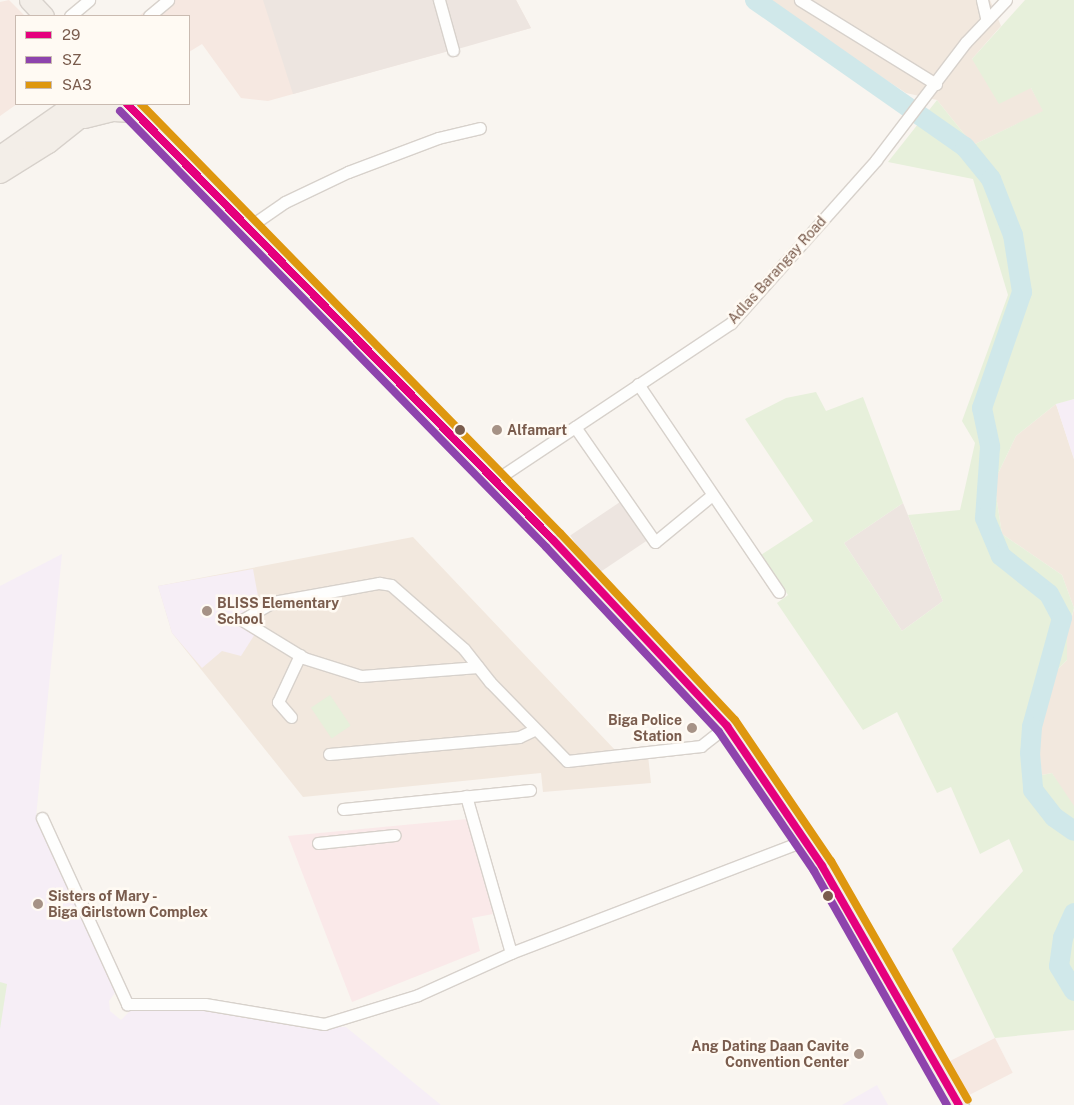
<!DOCTYPE html>
<style>
body{margin:0}
#map{position:relative;width:1074px;height:1105px;overflow:hidden;background:#f9f5f0;font-family:"Public Sans",sans-serif}
div>[style]{position:absolute}
.residential>*{inset:0;background:#f2e8de}
.commercial>*{inset:0;background:#f6e8e1;transform-origin:0 0}
.industrial>*{inset:0;background:#ede5e0;transform-origin:0 0}
.education>*{inset:0;background:#f6eef6}
.medical>*{inset:0;background:#fae9e9}
.green>*{inset:0;background:#e7f0db;transform-origin:0 0}
.river>*{height:20px;margin:-10px;padding:0 10px;transform-origin:10px;border-radius:10px;background:#d0e8ea}
.roads{filter:drop-shadow(1px 0 #d7d1cb) drop-shadow(-1px 0 #d7d1cb) drop-shadow(0 1px #d7d1cb) drop-shadow(0 -1px #d7d1cb)}
.street>*{height:11px;margin:-5.5px;padding:0 5.5px;transform-origin:5.5px;border-radius:5.5px;background:#fefefd}
.primary>*{height:19px;margin:-9.5px;padding:0 9.5px;transform-origin:9.5px;border-radius:9.5px;background:#f3eee8}
.bus-1>*{height:8px;margin:-4px;padding:0 4px;transform-origin:4px;border-radius:4px;background:#e5007d}
.bus-2>*{height:8px;margin:-4px;padding:0 4px;transform-origin:4px;border-radius:4px;background:#8e44ad}
.bus-3>*{height:8px;margin:-4px;padding:0 4px;transform-origin:4px;border-radius:4px;background:#de970f}
.dots>*{width:14px;height:14px;translate:-50% -50%;box-sizing:border-box;border:2px solid #fffaf3;border-radius:50%}
span{translate:-50% -50%;white-space:nowrap;text-align:center;line-height:1.15;-webkit-text-stroke:5px #fffaf3;paint-order:stroke}
.street-label{font-size:14px;color:#7a5c4d}
.poi-label{font-size:14px;color:#7a5c4d;font-weight:700}
.left{translate:0 -50%;text-align:left}
.right{translate:-100% -50%;text-align:right}
.legend{position:absolute;left:15px;top:15px;width:175px;height:90px;box-sizing:border-box;background:#fffaf3;border:1px solid #cabbb1;margin:0;padding:6px 9px;list-style:none;font-size:15px;color:#7a5c4d}
.legend li{display:flex;align-items:center;gap:10px;height:25px}
.legend b{width:25px;border:1px solid #cabbb1}
</style>
<div id="map">
<div class="residential">
<div style="clip-path:polygon(764px 0,990px 0,1001px 26px,972px 59px,1031px 88px,1044px 111px,973px 145px,937px 100px,906px 93px)"></div>
<div style="clip-path:polygon(1056px 404px,1074px 459px,1074px 608px,1062px 575px,1002px 534px,994px 482px,1016px 436px)"></div>
<div style="clip-path:polygon(413px 537px,615px 750px,647px 746px,651px 783px,543px 792px,541px 773px,303px 797px,172px 633px,158px 586px)"></div>
<div style="clip-path:polygon(1074px 609px,1074px 806px,1071px 807px,1052px 773px,1042px 775px,1038px 739px,1057px 670px,1067px 660px,1067px 634px)"></div>
</div>
<div class="commercial">
<div style="clip-path:polygon(9px 0,25px 16px,16px 16px,17px 104px,0 116px,0 2px)"></div>
<div style="clip-path:polygon(159px 0,516px 0,531px 28px,268px 101px,241px 98px,202px 44px,189px 52px,189px 16px,139px 16px)"></div>
<div style="left:995px;top:1038px;width:39px;height:51px;rotate:63deg"></div>
</div>
<div class="industrial">
<div style="clip-path:polygon(263px 0,434px 0,449px 51px,293px 94px)"></div>
<div style="clip-path:polygon(444px 0,516px 0,531px 28px,458px 49px)"></div>
<div style="left:620px;top:502px;width:47px;height:60px;rotate:56deg"></div>
<div style="clip-path:polygon(903px 503px,943px 601px,902px 631px,844px 543px)"></div>
</div>
<div class="education">
<div style="clip-path:polygon(1074px 399px,1074px 459px,1056px 404px)"></div>
<div style="clip-path:polygon(62px 554px,36px 817px,117px 990px,109px 1001px,110px 1011px,121px 1020px,130px 1011px,205px 1011px,301px 1027px,346px 1027px,441px 1105px,0 1105px,0 586px)"></div>
<div style="clip-path:polygon(253px 569px,259px 602px,239px 620px,255px 634px,241px 656px,222px 651px,202px 668px,172px 633px,158px 586px)"></div>
<div style="clip-path:polygon(877px 1085px,888px 1105px,842px 1105px)"></div>
</div>
<div class="medical">
<div style="clip-path:polygon(467px 819px,493px 914px,472px 918px,480px 951px,352px 1002px,288px 836px)"></div>
</div>
<div class="green">
<div style="clip-path:polygon(1025px 0,1074px 0,1074px 399px,1056px 404px,1016px 436px,994px 482px,1002px 534px,1062px 575px,1074px 608px,1067px 634px,1067px 660px,1057px 670px,1038px 739px,1042px 775px,1052px 773px,1074px 806px,1074px 1030px,995px 1038px,952px 949px,1023px 871px,1009px 839px,980px 854px,951px 787px,937px 793px,897px 712px,863px 730px,777px 603px,788px 595px,761px 555px,813px 521px,745px 419px,786px 398px,816px 392px,826px 411px,863px 397px,903px 503px,844px 543px,902px 631px,943px 601px,908px 515px,960px 510px,975px 443px,962px 421px,1008px 295px,973px 179px,888px 162px,937px 100px,973px 145px,1043px 111px,1031px 88px,999px 104px,972px 59px)"></div>
<div style="left:330px;top:695px;width:37px;height:23px;rotate:56deg"></div>
<div style="clip-path:polygon(0 982px,7px 984px,0 1029px)"></div>
</div>
<div class="river">
<div style="left:755px;top:0;width:256px;rotate:35deg"></div>
<div style="left:965px;top:147px;width:41px;rotate:50.9deg"></div>
<div style="left:991px;top:179px;width:60px;rotate:68.6deg"></div>
<div style="left:1013px;top:235px;width:58px;rotate:81deg"></div>
<div style="left:1022px;top:292px;width:123px;rotate:109deg"></div>
<div style="left:982px;top:408px;width:40px;rotate:78deg"></div>
<div style="left:990px;top:447px;width:71px;rotate:94deg"></div>
<div style="left:985px;top:518px;width:41px;rotate:67.2deg"></div>
<div style="left:1001px;top:556px;width:61px;rotate:38.4deg"></div>
<div style="left:1049px;top:594px;width:27px;rotate:62deg"></div>
<div style="left:1062px;top:618px;width:113px;rotate:105.4deg"></div>
<div style="left:1032px;top:727px;width:26px;rotate:94deg"></div>
<div style="left:1030px;top:753px;width:37px;rotate:85deg"></div>
<div style="left:1033px;top:790px;width:34px;rotate:52deg"></div>
<div style="left:1054px;top:817px;width:24px;rotate:35deg"></div>
<div style="left:1074px;top:913px;width:27px;rotate:114deg"></div>
<div style="left:1063px;top:938px;width:28px;rotate:98deg"></div>
<div style="left:1059px;top:966px;width:29px;rotate:59deg"></div>
</div>
<div class="roads">
<div class="street">
<div style="left:439px;top:0;width:52px;rotate:74.4deg"></div>
<div style="left:800px;top:0;width:160px;rotate:31.7deg"></div>
<div style="left:982px;top:0;width:18px;rotate:77deg"></div>
<div style="left:70px;top:16px;width:25px;rotate:-40deg"></div>
<div style="left:149px;top:16px;width:25px;rotate:-40deg"></div>
<div style="left:246px;top:229px;width:47px;rotate:-34.7deg"></div>
<div style="left:285px;top:202px;width:70px;rotate:-25.5deg"></div>
<div style="left:348px;top:172px;width:96px;rotate:-20.7deg"></div>
<div style="left:438px;top:138px;width:43px;rotate:-13.4deg"></div>
<div style="left:638px;top:384px;width:251px;rotate:55.9deg"></div>
<div style="left:575px;top:427px;width:140px;rotate:55.2deg"></div>
<div style="left:655px;top:542px;width:74px;rotate:-39.5deg"></div>
<div style="left:494px;top:481px;width:285px;rotate:-33.7deg"></div>
<div style="left:731px;top:323px;width:218px;rotate:-48.3deg"></div>
<div style="left:876px;top:160px;width:148px;rotate:-52.7deg"></div>
<div style="left:966px;top:42px;width:58px;rotate:-46.4deg"></div>
<div style="left:478px;top:667px;width:117px;rotate:175.6deg"></div>
<div style="left:361px;top:676px;width:60px;rotate:-162.5deg"></div>
<div style="left:304px;top:658px;width:73px;rotate:-148.5deg"></div>
<div style="left:242px;top:620px;width:36px;rotate:-30deg"></div>
<div style="left:273px;top:602px;width:108px;rotate:-10.2deg"></div>
<div style="left:379px;top:583px;width:12px;rotate:9deg"></div>
<div style="left:391px;top:585px;width:97px;rotate:41.2deg"></div>
<div style="left:464px;top:649px;width:42px;rotate:51.8deg"></div>
<div style="left:490px;top:682px;width:110px;rotate:45.7deg"></div>
<div style="left:567px;top:761px;width:135px;rotate:-6.4deg"></div>
<div style="left:701px;top:746px;width:33px;rotate:-38deg"></div>
<div style="left:291px;top:717px;width:20px;rotate:-131deg"></div>
<div style="left:278px;top:702px;width:52px;rotate:-64.9deg"></div>
<div style="left:329px;top:754px;width:191px;rotate:-5.1deg"></div>
<div style="left:519px;top:737px;width:17px;rotate:-25deg"></div>
<div style="left:466px;top:796px;width:163px;rotate:74deg"></div>
<div style="left:343px;top:809px;width:188px;rotate:-5.8deg"></div>
<div style="left:42px;top:818px;width:205px;rotate:65.4deg"></div>
<div style="left:127px;top:1004px;width:78px"></div>
<div style="left:205px;top:1004px;width:121px;rotate:9.5deg"></div>
<div style="left:324px;top:1024px;width:98px;rotate:-17.1deg"></div>
<div style="left:418px;top:995px;width:102px;rotate:-24.3deg"></div>
<div style="left:511px;top:953px;width:316px;rotate:-21deg"></div>
<div style="left:318px;top:843px;width:77px;rotate:-5.9deg"></div>
</div>
<div class="primary">
<div style="left:29px;top:0;width:22px;rotate:47deg"></div>
<div style="left:127px;top:104px;width:610px;rotate:45.66deg"></div>
<div style="left:553px;top:540px;width:255px;rotate:46.9deg"></div>
<div style="left:727px;top:726px;width:169px;rotate:55.8deg"></div>
<div style="left:822px;top:866px;width:275px;rotate:60.2deg"></div>
<div style="left:84px;top:118px;width:30px;rotate:-14deg"></div>
<div style="left:113px;top:111px;width:21px;rotate:3deg"></div>
<div style="left:0;top:155px;width:89px;rotate:-34.9deg"></div>
<div style="left:0;top:173px;width:57px;rotate:-32deg"></div>
<div style="left:48px;top:143px;width:63px;rotate:-38.5deg"></div>
</div>
</div>
<div class="bus-1">
<div style="left:127px;top:104px;width:610px;rotate:45.66deg"></div>
<div style="left:553px;top:540px;width:255px;rotate:46.9deg"></div>
<div style="left:727px;top:726px;width:169px;rotate:55.8deg"></div>
<div style="left:822px;top:866px;width:275px;rotate:60.2deg"></div>
</div>
<div class="bus-2">
<div style="left:120px;top:111px;width:610px;rotate:45.66deg"></div>
<div style="left:546px;top:547px;width:253px;rotate:46.9deg"></div>
<div style="left:719px;top:732px;width:168px;rotate:55.6deg"></div>
<div style="left:814px;top:871px;width:269px;rotate:60.4deg"></div>
</div>
<div class="bus-3">
<div style="left:141px;top:104px;width:600px;rotate:45.68deg"></div>
<div style="left:560px;top:533px;width:256px;rotate:46.9deg"></div>
<div style="left:735px;top:720px;width:171px;rotate:55.8deg"></div>
<div style="left:831px;top:861px;width:275px;rotate:60.2deg"></div>
</div>
<div class="dots">
<div style="left:460px;top:430px;background:#7a5c4d"></div>
<div style="left:497px;top:430px;background:#a69286"></div>
<div style="left:207px;top:611px;background:#a69286"></div>
<div style="left:692px;top:728px;background:#a69286"></div>
<div style="left:828px;top:896px;background:#7a5c4d"></div>
<div style="left:38px;top:904px;background:#a69286"></div>
<div style="left:859px;top:1054px;background:#a69286"></div>
</div>
<div class="street-label">
<span style="left:777px;top:270px;rotate:-48deg">Adlas Barangay Road</span>
</div>
<div class="poi-label">
<span class="left" style="left:507px;top:430px">Alfamart</span>
<span class="left" style="left:217px;top:611px">BLISS Elementary<br>School</span>
<span class="right" style="left:682px;top:728px">Biga Police<br>Station</span>
<span class="left" style="left:48px;top:904px">Sisters of Mary -<br>Biga Girlstown Complex</span>
<span class="right" style="left:849px;top:1054px">Ang Dating Daan Cavite<br>Convention Center</span>
</div>
<ul class="legend">
<li><b style="height:6px;background:#e5007d"></b>29</li>
<li><b style="height:6px;background:#8e44ad"></b>SZ</li>
<li><b style="height:6px;background:#de970f"></b>SA3</li>
</ul>
</div>
